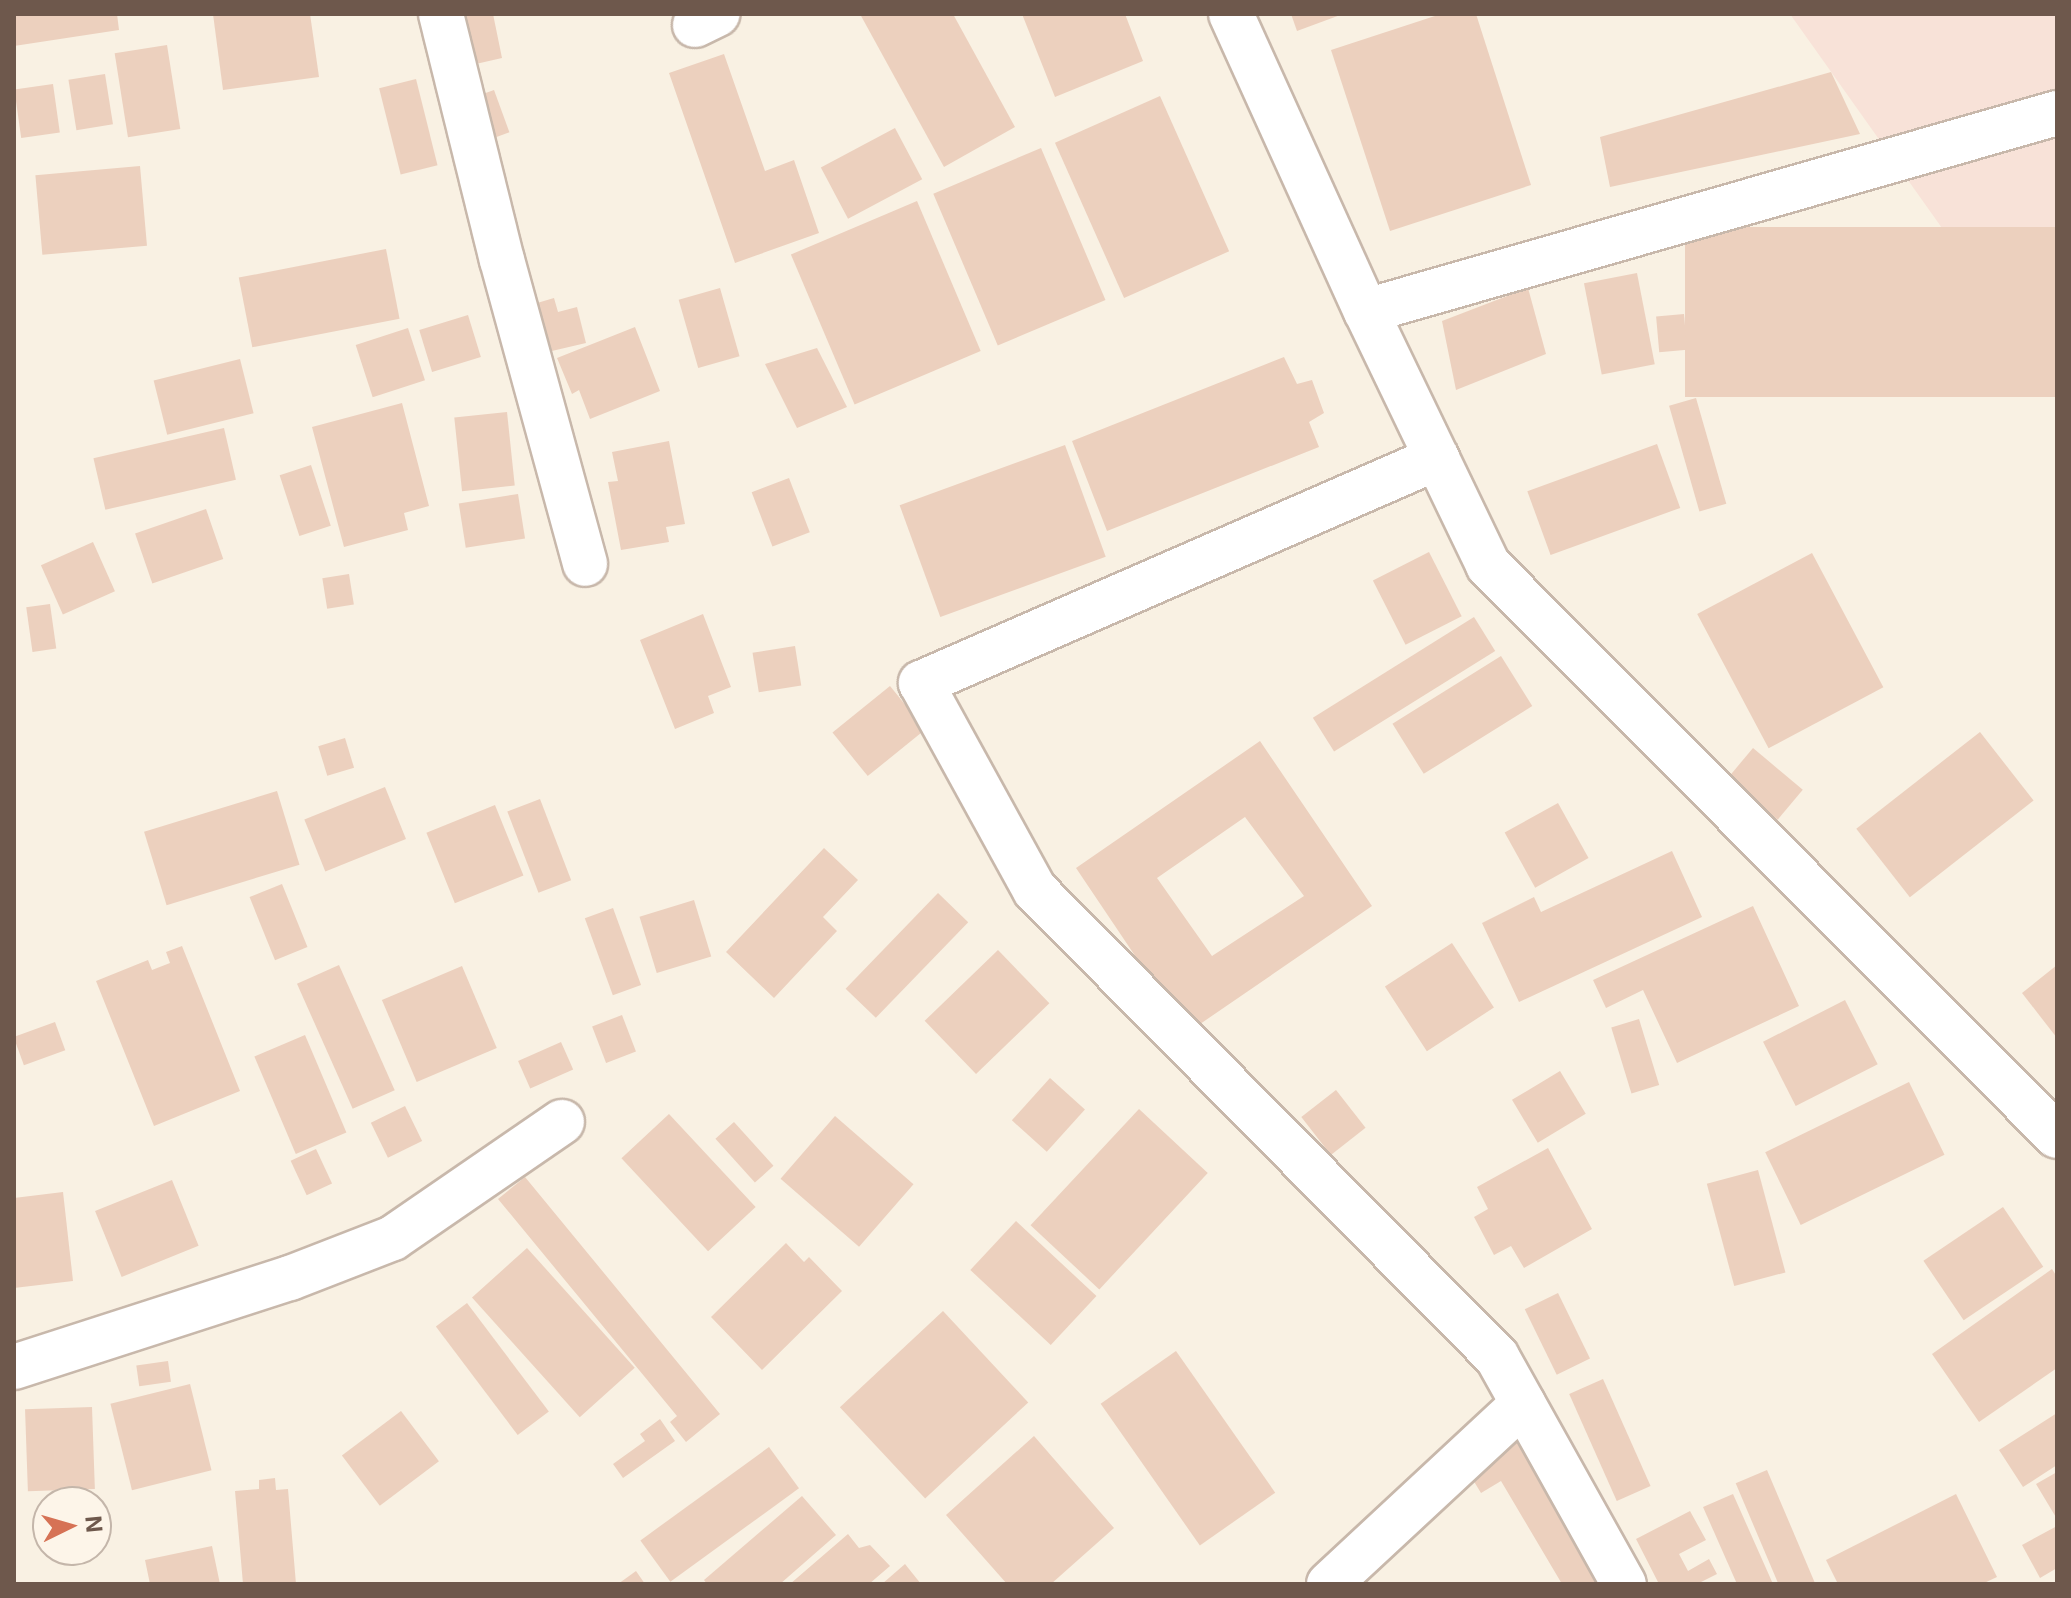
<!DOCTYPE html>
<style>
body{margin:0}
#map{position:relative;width:2071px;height:1598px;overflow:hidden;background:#f9f1e3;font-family:Inter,sans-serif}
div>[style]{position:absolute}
.commercial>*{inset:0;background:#f8e2d8}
.building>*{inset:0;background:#ecd0be;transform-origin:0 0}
.roads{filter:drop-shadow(2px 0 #c8b8ab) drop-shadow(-2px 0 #c8b8ab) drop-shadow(0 2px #c8b8ab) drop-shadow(0 -2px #c8b8ab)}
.minor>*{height:44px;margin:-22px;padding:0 22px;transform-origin:22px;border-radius:22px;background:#fff}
span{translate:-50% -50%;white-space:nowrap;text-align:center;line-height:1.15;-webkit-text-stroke:7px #fdf5e9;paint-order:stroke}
.frame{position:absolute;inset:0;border:16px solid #6e584c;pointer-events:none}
.north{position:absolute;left:32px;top:1486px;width:80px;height:80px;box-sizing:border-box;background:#fdf5e9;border:2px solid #c4b6aa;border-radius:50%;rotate:85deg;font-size:22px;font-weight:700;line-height:32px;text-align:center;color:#6e584c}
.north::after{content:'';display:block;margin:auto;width:28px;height:36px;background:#d67255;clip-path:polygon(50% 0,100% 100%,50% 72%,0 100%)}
</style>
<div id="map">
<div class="commercial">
<div style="clip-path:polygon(1790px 14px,2057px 14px,2057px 391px,2057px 390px)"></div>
</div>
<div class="building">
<div style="clip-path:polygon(14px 14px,117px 14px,119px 30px,14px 46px)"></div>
<div style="clip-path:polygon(213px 14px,310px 14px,319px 77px,223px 90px)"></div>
<div style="clip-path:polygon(476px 14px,493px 14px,502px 58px,467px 66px,457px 18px)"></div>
<div style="clip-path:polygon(860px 14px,953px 14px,1015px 127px,944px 167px)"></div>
<div style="clip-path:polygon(1022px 14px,1125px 14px,1143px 61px,1055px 97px)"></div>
<div style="clip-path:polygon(1291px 14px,1343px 14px,1297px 31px)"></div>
<div style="clip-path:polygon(1441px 14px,1476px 14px,1531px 185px,1390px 231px,1331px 50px)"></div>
<div style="left:167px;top:45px;width:85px;height:53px;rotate:81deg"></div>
<div style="clip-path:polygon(724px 54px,765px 171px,794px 160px,819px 233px,735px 263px,669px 73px)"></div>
<div style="clip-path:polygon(1831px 72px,1860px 134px,1610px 187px,1600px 137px)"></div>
<div style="left:105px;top:74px;width:51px;height:37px;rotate:81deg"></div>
<div style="left:416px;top:79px;width:89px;height:38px;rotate:76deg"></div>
<div style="left:53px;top:84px;width:49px;height:39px;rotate:82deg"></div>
<div style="left:494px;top:90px;width:45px;height:31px;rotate:70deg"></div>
<div style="left:1160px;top:96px;width:170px;height:115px;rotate:66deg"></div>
<div style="left:895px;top:128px;width:58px;height:84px;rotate:62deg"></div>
<div style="left:1041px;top:148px;width:165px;height:117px;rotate:67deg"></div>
<div style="left:140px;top:166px;width:80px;height:105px;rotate:85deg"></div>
<div style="left:917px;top:201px;width:163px;height:137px;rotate:67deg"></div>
<div style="left:2057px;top:227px;width:170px;height:372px;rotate:90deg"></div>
<div style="left:386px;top:249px;width:71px;height:150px;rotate:79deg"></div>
<div style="left:1637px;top:273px;width:93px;height:54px;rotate:79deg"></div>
<div style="left:720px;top:288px;width:71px;height:43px;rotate:74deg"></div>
<div style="clip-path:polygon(1528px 288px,1546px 354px,1456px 390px,1442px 321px)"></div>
<div style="clip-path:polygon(554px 298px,558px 312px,577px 307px,586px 343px,539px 354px,527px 306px)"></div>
<div style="left:1684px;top:314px;width:36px;height:28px;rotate:85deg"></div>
<div style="left:468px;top:315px;width:44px;height:51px;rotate:73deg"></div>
<div style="clip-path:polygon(635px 327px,660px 391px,590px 419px,579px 390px,572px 394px,557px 358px)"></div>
<div style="left:408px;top:328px;width:55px;height:55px;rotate:72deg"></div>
<div style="clip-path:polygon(817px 348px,847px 407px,797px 428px,765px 364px)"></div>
<div style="clip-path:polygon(1284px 357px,1297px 384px,1312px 380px,1324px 413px,1309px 422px,1319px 447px,1107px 531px,1072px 441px)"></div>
<div style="left:240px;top:359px;width:56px;height:89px;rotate:76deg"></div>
<div style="left:1696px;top:398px;width:110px;height:28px;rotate:74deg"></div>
<div style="clip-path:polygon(402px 403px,429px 506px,404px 513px,408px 530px,344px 547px,312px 427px)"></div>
<div style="left:507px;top:412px;width:74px;height:53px;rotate:84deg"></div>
<div style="left:224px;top:428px;width:53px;height:134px;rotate:77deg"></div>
<div style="clip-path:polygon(669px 441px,685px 524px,666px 527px,669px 542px,621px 550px,608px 482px,618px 481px,612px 452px)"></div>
<div style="left:1657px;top:444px;width:68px;height:138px;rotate:70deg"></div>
<div style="left:1065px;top:445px;width:119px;height:176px;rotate:70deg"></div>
<div style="left:311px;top:465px;width:64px;height:33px;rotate:72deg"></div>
<div style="left:789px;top:478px;width:58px;height:40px;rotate:69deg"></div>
<div style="left:518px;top:494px;width:45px;height:60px;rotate:81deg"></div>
<div style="left:206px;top:509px;width:53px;height:75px;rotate:71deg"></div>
<div style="left:93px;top:542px;width:54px;height:57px;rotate:66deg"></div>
<div style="left:1429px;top:552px;width:72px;height:63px;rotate:63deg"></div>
<div style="left:1812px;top:553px;width:152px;height:130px;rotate:62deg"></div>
<div style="left:349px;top:574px;width:31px;height:27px;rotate:81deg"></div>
<div style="left:50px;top:604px;width:45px;height:24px;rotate:82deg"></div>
<div style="clip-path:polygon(703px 614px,731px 687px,708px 696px,714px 713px,675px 729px,640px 640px)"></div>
<div style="left:1474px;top:617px;width:40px;height:190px;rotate:58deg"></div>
<div style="left:795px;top:646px;width:40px;height:43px;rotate:81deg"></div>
<div style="left:1501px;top:656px;width:59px;height:128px;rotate:58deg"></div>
<div style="left:890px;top:686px;width:56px;height:74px;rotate:51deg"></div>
<div style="left:1980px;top:732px;width:87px;height:157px;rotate:52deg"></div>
<div style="left:345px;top:738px;width:31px;height:28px;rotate:73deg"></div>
<div style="clip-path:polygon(evenodd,1260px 741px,1372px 906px,1187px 1033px,1076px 868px,1260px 741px,1245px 817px,1304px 896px,1212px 956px,1157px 878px,1245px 817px)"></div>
<div style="left:1753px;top:748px;width:65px;height:39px;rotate:40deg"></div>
<div style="left:385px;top:787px;width:56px;height:87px;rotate:68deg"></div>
<div style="left:277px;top:791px;width:77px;height:139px;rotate:73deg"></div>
<div style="left:540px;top:799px;width:87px;height:35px;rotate:69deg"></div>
<div style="left:1558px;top:803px;width:63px;height:61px;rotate:61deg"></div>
<div style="left:495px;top:805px;width:76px;height:74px;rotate:68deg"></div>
<div style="clip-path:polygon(824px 848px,858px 880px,823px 917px,837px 931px,774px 998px,726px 952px)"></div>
<div style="clip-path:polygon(1672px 851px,1702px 917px,1519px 1002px,1482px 923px,1534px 897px,1541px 912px)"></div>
<div style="left:282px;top:884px;width:68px;height:35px;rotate:68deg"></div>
<div style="left:938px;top:893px;width:42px;height:133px;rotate:44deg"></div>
<div style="left:694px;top:900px;width:59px;height:57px;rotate:73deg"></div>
<div style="clip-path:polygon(1753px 906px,1799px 1006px,1677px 1063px,1643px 990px,1606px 1008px,1593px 980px)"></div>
<div style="left:613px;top:908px;width:82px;height:30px;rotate:70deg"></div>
<div style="left:1452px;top:943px;width:77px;height:80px;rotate:57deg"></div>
<div style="clip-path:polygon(182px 946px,240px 1091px,154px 1126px,96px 981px,148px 960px,152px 970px,170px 963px,166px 952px)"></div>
<div style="left:998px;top:950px;width:74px;height:102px;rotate:46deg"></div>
<div style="left:339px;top:965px;width:137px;height:46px;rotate:66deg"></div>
<div style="clip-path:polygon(2057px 965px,2057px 1038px,2022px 993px)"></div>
<div style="left:462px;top:966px;width:89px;height:87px;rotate:67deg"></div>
<div style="left:1845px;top:1000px;width:72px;height:92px;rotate:63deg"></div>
<div style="left:622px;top:1015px;width:39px;height:32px;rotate:69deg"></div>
<div style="left:1639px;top:1019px;width:69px;height:29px;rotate:73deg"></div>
<div style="left:55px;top:1022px;width:30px;height:44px;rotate:70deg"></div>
<div style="left:305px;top:1035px;width:106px;height:55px;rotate:67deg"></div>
<div style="left:561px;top:1042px;width:30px;height:47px;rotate:66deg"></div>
<div style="left:1560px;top:1071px;width:50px;height:56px;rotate:59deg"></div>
<div style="left:1050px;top:1078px;width:47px;height:57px;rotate:42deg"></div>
<div style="left:1909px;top:1082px;width:81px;height:160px;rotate:64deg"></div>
<div style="left:1336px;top:1090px;width:48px;height:44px;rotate:52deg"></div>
<div style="left:405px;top:1106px;width:39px;height:38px;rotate:64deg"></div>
<div style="left:1139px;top:1109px;width:94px;height:159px;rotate:43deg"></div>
<div style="left:669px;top:1114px;width:127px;height:65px;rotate:47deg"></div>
<div style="left:835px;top:1116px;width:104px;height:83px;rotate:41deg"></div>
<div style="left:734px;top:1122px;width:59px;height:25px;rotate:48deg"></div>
<div style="clip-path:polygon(1548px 1148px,1592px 1229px,1524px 1268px,1511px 1246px,1494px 1255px,1474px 1217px,1488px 1209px,1477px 1187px)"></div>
<div style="left:316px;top:1149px;width:38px;height:28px;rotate:65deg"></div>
<div style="left:1758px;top:1170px;width:106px;height:53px;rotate:75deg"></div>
<div style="clip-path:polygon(525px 1177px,720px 1414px,686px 1442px,670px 1422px,677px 1416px,498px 1199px)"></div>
<div style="left:172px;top:1180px;width:71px;height:83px;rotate:68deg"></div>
<div style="clip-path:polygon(63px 1192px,73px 1281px,14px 1288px,14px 1198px)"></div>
<div style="left:2003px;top:1207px;width:72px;height:96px;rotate:56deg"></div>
<div style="left:1016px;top:1221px;width:110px;height:67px;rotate:43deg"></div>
<div style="clip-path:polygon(786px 1243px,804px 1262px,809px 1257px,842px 1291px,762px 1370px,711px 1317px)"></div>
<div style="left:527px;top:1248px;width:161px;height:74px;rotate:48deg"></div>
<div style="clip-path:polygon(2052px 1269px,2057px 1277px,2057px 1368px,1979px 1422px,1932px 1354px)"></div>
<div style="left:1558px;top:1293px;width:73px;height:37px;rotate:64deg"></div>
<div style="left:467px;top:1303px;width:136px;height:39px;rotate:53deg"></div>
<div style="left:943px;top:1311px;width:125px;height:141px;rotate:47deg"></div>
<div style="left:1176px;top:1351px;width:173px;height:92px;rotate:55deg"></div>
<div style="left:168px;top:1361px;width:21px;height:32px;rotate:82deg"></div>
<div style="left:1603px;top:1379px;width:117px;height:37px;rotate:66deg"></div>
<div style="left:190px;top:1384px;width:89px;height:82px;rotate:76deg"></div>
<div style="left:92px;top:1407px;width:82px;height:67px;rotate:88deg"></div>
<div style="left:401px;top:1411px;width:63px;height:74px;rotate:53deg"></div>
<div style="clip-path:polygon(2057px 1413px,2057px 1465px,2023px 1487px,1999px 1450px)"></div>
<div style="clip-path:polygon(660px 1419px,675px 1441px,623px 1478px,613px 1464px,645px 1441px,640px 1434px)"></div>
<div style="clip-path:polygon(1514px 1431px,1605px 1584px,1562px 1584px,1501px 1481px,1481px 1493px,1464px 1465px)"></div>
<div style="clip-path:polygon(1034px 1436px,1114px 1528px,1051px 1584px,1007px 1584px,946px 1515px)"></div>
<div style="left:769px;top:1447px;width:51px;height:159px;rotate:54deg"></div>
<div style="left:1767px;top:1470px;width:124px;height:34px;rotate:67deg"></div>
<div style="clip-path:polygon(2057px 1472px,2057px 1519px,2036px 1484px)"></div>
<div style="clip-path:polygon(275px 1478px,276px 1490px,288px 1489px,296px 1584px,243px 1584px,235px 1491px,259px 1489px,259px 1480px)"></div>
<div style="clip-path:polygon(1733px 1494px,1773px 1584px,1737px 1584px,1703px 1507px)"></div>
<div style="clip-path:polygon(1956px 1494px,1997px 1577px,1982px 1584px,1838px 1584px,1826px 1560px)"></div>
<div style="clip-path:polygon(802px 1496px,836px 1535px,780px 1584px,707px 1584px,704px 1580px)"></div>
<div style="clip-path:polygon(1690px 1511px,1706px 1540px,1679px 1554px,1688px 1571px,1709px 1559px,1717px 1574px,1697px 1584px,1659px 1584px,1636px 1539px)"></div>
<div style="clip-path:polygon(2057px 1526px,2057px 1568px,2040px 1578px,2022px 1545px)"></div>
<div style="clip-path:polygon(848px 1534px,859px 1548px,870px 1545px,890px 1566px,869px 1584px,790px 1584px)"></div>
<div style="clip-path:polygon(212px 1546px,220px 1584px,150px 1584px,145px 1560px)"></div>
<div style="clip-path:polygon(905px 1564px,921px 1584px,882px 1584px)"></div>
<div style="clip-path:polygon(636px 1571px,645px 1584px,618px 1584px)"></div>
</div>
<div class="roads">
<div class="minor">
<div style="left:441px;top:14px;width:253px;rotate:76.1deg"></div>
<div style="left:502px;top:260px;width:315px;rotate:74.7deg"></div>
<div style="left:1231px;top:14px;width:326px;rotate:65.6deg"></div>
<div style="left:1366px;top:311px;width:282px;rotate:64.3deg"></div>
<div style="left:1488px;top:565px;width:806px;rotate:45.1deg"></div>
<div style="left:695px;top:25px;width:25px;rotate:-26deg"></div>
<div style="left:1366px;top:311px;width:719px;rotate:-15.99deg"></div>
<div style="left:1437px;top:458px;width:563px;rotate:156.44deg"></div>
<div style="left:921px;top:683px;width:236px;rotate:61.2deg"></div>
<div style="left:1035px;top:890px;width:657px;rotate:45.31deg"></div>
<div style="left:1497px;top:1357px;width:260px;rotate:60.8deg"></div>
<div style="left:14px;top:1367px;width:290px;rotate:-17.9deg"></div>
<div style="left:290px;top:1278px;width:110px;rotate:-21.2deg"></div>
<div style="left:393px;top:1238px;width:205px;rotate:-34.5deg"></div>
<div style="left:1329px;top:1584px;width:265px;rotate:-42.9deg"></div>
</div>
</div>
<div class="frame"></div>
<div class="north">N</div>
</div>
